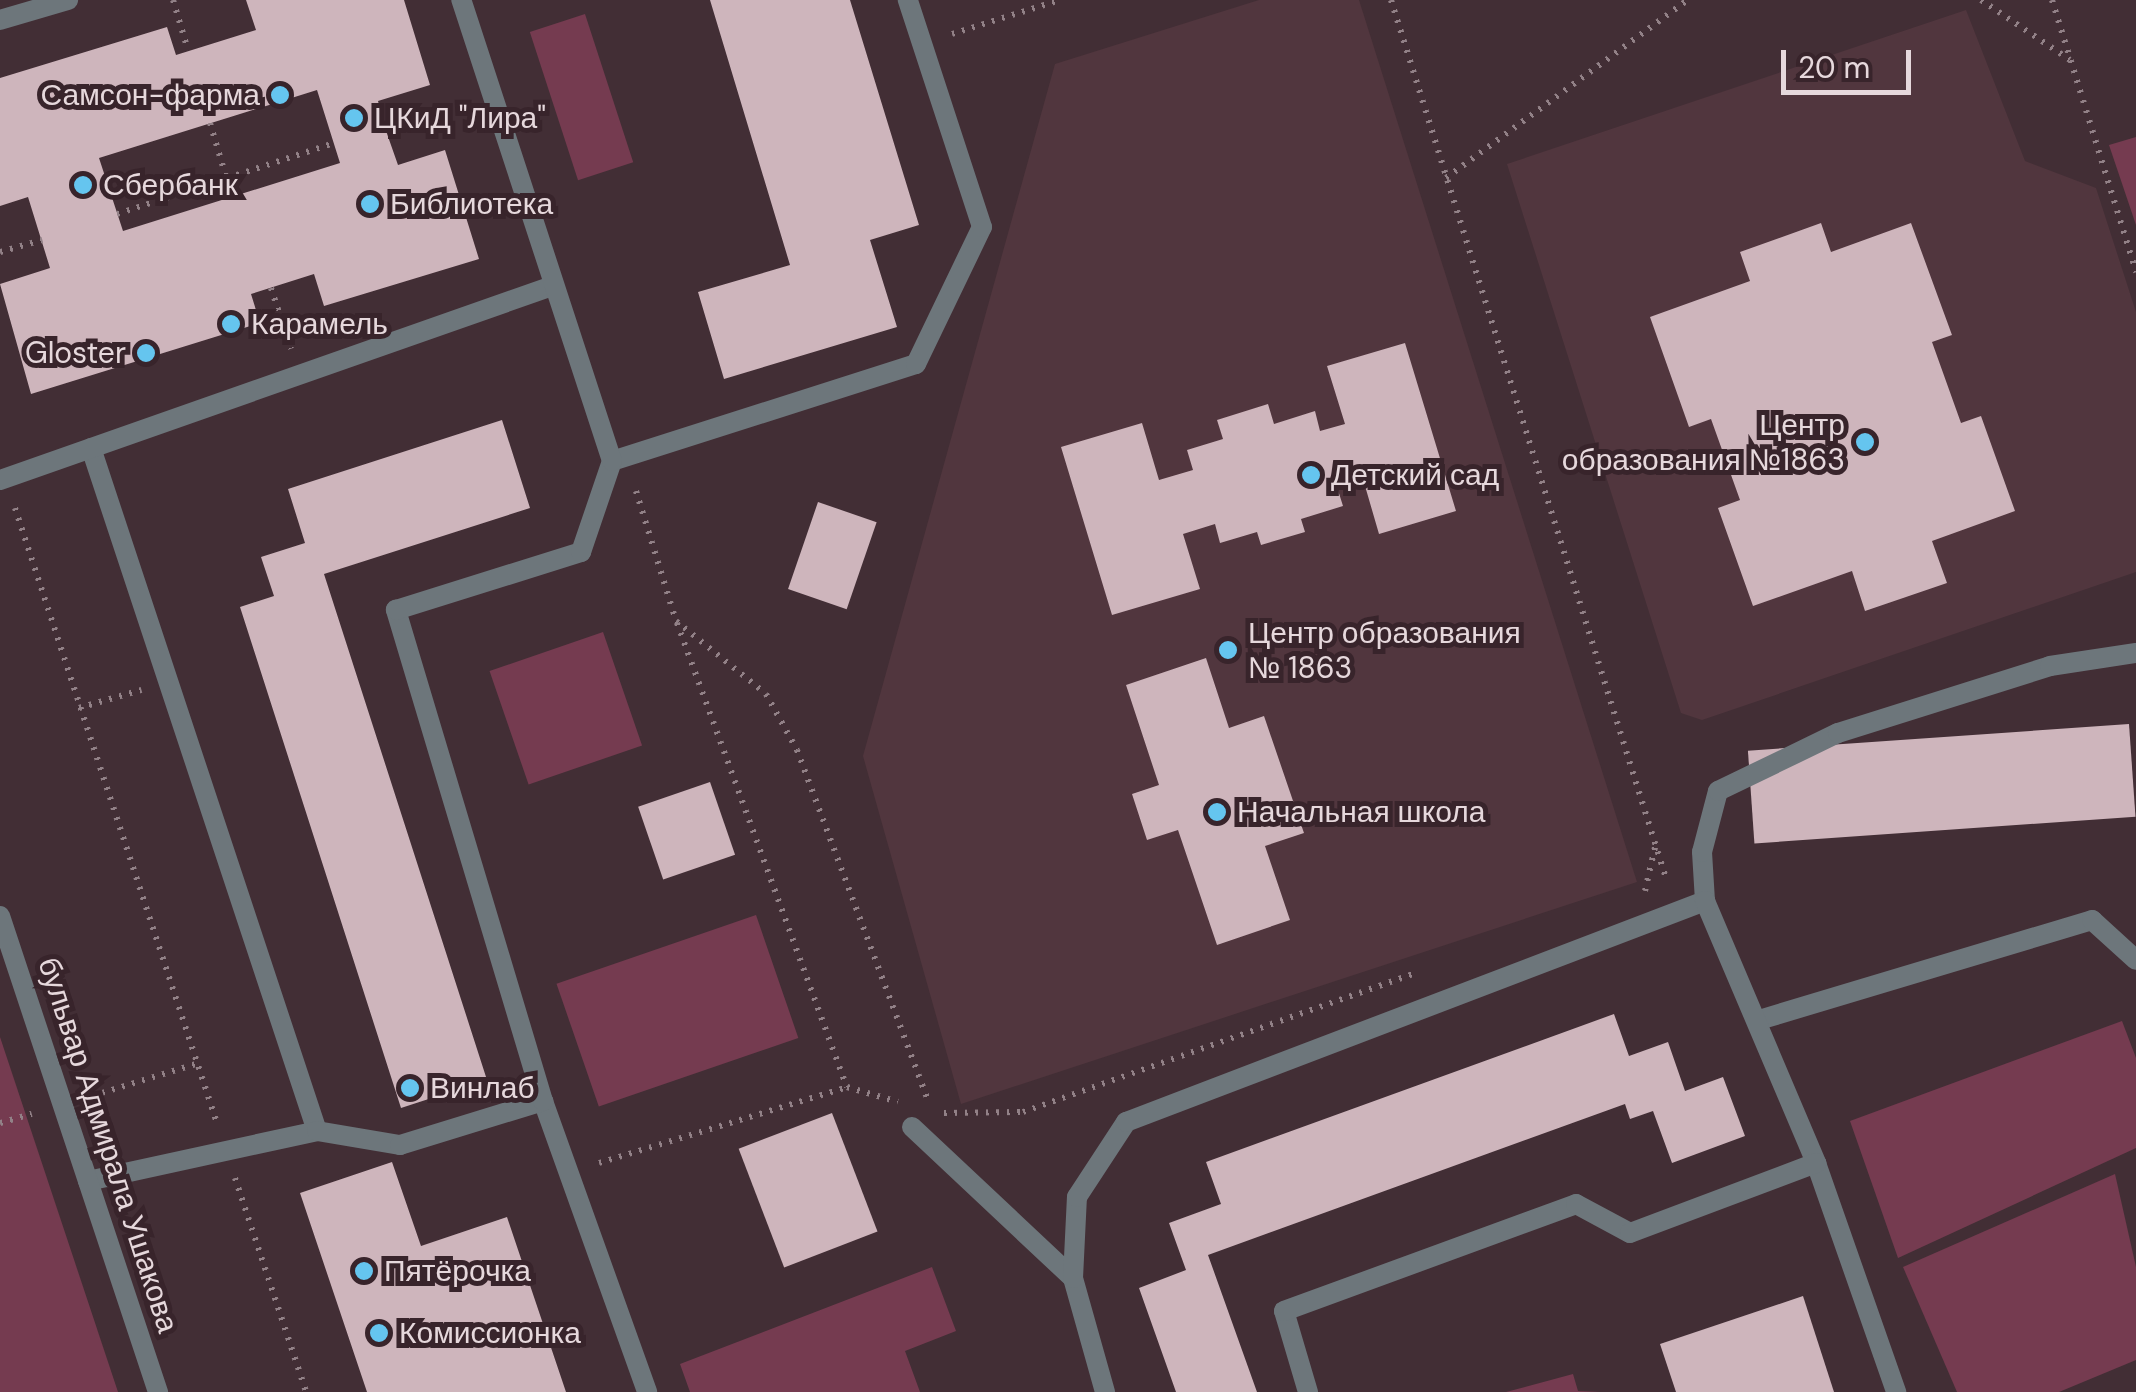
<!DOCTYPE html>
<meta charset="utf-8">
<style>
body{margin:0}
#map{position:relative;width:2136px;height:1392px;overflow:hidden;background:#422e35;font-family:"DM Sans",sans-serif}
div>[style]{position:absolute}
.built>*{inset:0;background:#51363e}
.green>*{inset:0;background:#753b50;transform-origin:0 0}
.building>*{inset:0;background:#ceb5bc;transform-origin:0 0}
.path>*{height:6px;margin-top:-3px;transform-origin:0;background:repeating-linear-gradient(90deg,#928187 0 2.5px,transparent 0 10.5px)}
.lane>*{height:20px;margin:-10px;padding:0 10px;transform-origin:10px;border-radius:10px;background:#6d767b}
.street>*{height:20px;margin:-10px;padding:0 10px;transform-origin:10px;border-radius:10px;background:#6d767b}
.dots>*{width:28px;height:28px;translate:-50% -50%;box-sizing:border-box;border:5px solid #38242b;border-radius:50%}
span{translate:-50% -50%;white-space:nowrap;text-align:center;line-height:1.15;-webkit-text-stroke:10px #38242b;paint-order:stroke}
.poi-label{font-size:30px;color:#e6d8dc}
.right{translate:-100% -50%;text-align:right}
.left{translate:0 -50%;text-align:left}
.street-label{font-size:30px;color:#e6d8dc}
.scale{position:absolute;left:1781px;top:50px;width:130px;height:45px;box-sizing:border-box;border:5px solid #e6d8dc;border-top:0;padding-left:12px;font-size:30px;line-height:35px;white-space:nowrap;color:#e6d8dc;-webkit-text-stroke:8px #38242b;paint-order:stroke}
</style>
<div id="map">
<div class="built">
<div style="clip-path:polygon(1259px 0,1359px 0,1637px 882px,961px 1104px,863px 756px,1055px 64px)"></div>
<div style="clip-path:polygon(1966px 10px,2025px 161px,2096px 188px,2136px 312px,2136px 572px,1702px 720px,1681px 713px,1507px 164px)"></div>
</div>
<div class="green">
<div style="left:585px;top:14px;width:156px;height:58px;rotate:72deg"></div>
<div style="clip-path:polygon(2136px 137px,2136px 225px,2109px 145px)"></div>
<div style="left:603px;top:632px;width:120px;height:120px;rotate:71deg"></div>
<div style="left:756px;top:915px;width:130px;height:211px;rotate:71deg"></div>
<div style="clip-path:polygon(2122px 1021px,2136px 1058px,2136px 1148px,1898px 1258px,1850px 1121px)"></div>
<div style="clip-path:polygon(0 1037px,118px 1392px,0 1392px)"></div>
<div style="clip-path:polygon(2115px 1174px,2136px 1267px,2136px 1360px,2059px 1392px,1957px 1392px,1903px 1267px)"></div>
<div style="clip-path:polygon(932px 1267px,956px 1331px,905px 1351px,920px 1392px,690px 1392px,680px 1364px)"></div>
<div style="clip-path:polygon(1573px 1374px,1578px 1391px,1600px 1392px,1506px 1392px)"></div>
</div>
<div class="building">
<div style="clip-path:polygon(evenodd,246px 0,404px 0,430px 85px,378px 101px,385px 128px,398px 165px,445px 150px,479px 259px,324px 306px,314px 274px,251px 294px,260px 323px,31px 394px,0 284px,50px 268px,28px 197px,0 206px,0 78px,167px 27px,176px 55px,256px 30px,246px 0,317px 90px,340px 163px,123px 231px,99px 158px,317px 90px)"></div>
<div style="clip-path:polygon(710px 0,850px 0,919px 225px,870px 240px,897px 327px,724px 379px,698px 292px,790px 265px)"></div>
<div style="clip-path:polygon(1821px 223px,1831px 252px,1911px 223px,1952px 335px,1932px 342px,1961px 423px,1981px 416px,2015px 511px,1932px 541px,1947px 583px,1865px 611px,1852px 571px,1753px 606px,1718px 508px,1740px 500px,1711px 419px,1689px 427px,1650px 317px,1750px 281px,1740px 252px)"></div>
<div style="clip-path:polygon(1405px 343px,1456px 511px,1379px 534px,1363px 479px,1337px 487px,1343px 506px,1301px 519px,1305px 532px,1261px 545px,1257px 532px,1220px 543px,1215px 524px,1183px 534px,1200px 589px,1112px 615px,1061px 447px,1142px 423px,1159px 480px,1193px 470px,1187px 450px,1223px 439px,1217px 420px,1268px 404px,1274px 424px,1315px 411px,1320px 431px,1345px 424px,1327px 366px)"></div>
<div style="clip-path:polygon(502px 420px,530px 508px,324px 574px,487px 1080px,401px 1108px,240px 607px,274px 596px,261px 557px,305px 543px,288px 489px)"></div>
<div style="left:818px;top:502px;width:62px;height:92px;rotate:19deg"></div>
<div style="clip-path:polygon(1206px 658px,1229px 728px,1264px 716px,1304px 833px,1265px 846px,1290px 920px,1217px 945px,1178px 830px,1147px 840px,1132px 794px,1159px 785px,1126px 685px)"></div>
<div style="left:2129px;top:724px;width:93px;height:382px;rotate:86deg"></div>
<div style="left:710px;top:782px;width:77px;height:76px;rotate:71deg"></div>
<div style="clip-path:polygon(1614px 1014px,1629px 1056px,1668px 1042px,1685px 1091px,1723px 1077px,1745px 1136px,1672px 1163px,1653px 1111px,1630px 1119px,1625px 1104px,1208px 1255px,1257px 1392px,1176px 1392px,1139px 1288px,1186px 1270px,1169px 1223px,1221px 1204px,1206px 1162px)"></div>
<div style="left:832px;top:1113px;width:127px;height:100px;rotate:69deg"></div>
<div style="clip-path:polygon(392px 1162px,421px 1246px,507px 1217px,566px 1392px,367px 1392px,300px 1193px)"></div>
<div style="clip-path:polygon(1803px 1296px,1834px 1392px,1676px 1392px,1660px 1344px)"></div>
</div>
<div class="path">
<div style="left:173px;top:0;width:52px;rotate:73.3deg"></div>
<div style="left:1391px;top:0;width:923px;rotate:72.61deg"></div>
<div style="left:1981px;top:0;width:107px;rotate:34deg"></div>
<div style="left:2052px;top:0;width:285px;rotate:72.8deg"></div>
<div style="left:952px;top:34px;width:113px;rotate:-17.5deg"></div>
<div style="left:210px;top:123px;width:77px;rotate:73.4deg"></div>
<div style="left:385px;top:128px;width:84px;rotate:-15.2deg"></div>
<div style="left:1446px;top:178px;width:300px;rotate:-36.4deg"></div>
<div style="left:117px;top:214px;width:228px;rotate:-18.1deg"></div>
<div style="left:0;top:252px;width:44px;rotate:-15.9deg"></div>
<div style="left:271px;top:288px;width:64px;rotate:71.8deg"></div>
<div style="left:636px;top:491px;width:136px;rotate:72.9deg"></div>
<div style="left:676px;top:621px;width:116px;rotate:39deg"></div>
<div style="left:766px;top:694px;width:64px;rotate:61deg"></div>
<div style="left:797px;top:750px;width:377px;rotate:69.5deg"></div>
<div style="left:15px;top:508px;width:647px;rotate:71.82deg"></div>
<div style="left:677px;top:623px;width:494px;rotate:69.9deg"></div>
<div style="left:79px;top:708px;width:65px;rotate:-16.2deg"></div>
<div style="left:1645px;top:891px;width:49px;rotate:-77.1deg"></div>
<div style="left:92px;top:1096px;width:109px;rotate:-17.1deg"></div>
<div style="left:944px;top:1113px;width:79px;rotate:-0.7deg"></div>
<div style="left:1023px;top:1112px;width:414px;rotate:-19.5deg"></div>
<div style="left:0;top:1123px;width:33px;rotate:-16deg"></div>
<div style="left:599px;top:1163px;width:259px;rotate:-17deg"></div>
<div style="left:847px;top:1087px;width:53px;rotate:16.4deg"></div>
<div style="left:235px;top:1178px;width:225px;rotate:71.6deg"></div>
</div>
<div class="lane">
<div style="left:0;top:20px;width:71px;rotate:-16.4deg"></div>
<div style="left:91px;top:448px;width:719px;rotate:71.69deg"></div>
<div style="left:612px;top:461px;width:319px;rotate:-17.7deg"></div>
<div style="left:916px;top:364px;width:152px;rotate:-64.3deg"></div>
<div style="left:982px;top:227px;width:239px;rotate:-108.1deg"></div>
<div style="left:0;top:480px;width:585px;rotate:-19.36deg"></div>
<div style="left:1705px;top:901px;width:49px;rotate:-93.5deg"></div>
<div style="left:1702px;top:852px;width:63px;rotate:-75.3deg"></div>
<div style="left:1718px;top:791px;width:133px;rotate:-25.8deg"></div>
<div style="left:1838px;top:733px;width:222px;rotate:-17.5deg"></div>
<div style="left:2050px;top:666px;width:87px;rotate:-8.6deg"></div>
<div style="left:1759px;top:1020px;width:348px;rotate:-16.7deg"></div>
<div style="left:2092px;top:920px;width:59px;rotate:42.3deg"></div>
<div style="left:543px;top:1101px;width:309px;rotate:70.3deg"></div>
<div style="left:912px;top:1127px;width:221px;rotate:43.2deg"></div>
<div style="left:88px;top:1181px;width:234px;rotate:-12.3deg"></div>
<div style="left:317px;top:1131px;width:84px;rotate:9.6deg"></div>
<div style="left:400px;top:1145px;width:150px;rotate:-17.1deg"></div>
<div style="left:543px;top:1101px;width:513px;rotate:-106.67deg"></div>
<div style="left:396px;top:610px;width:194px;rotate:-17.4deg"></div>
<div style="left:581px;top:552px;width:96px;rotate:-71.2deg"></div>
<div style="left:612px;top:461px;width:485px;rotate:-108.1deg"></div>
<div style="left:1105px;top:1392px;width:118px;rotate:-105.7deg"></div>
<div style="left:1073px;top:1278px;width:81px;rotate:-87.2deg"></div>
<div style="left:1077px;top:1197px;width:90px;rotate:-56.8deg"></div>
<div style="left:1126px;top:1122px;width:620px;rotate:-20.89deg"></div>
<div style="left:1705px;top:901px;width:285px;rotate:67deg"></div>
<div style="left:1816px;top:1163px;width:243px;rotate:70.7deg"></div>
<div style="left:1308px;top:1392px;width:84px;rotate:-106.5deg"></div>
<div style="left:1284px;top:1311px;width:311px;rotate:-20.1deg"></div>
<div style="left:1576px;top:1204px;width:61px;rotate:28.2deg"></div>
<div style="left:1630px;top:1233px;width:199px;rotate:-20.6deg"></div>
</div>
<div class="street">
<div style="left:0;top:916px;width:502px;rotate:71.64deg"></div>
</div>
<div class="dots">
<div style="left:280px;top:95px;background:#65c5ef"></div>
<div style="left:354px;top:118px;background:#65c5ef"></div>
<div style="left:83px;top:185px;background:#65c5ef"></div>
<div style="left:370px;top:204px;background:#65c5ef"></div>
<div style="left:231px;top:324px;background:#65c5ef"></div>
<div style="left:146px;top:353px;background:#65c5ef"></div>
<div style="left:1865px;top:442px;background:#65c5ef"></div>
<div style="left:1311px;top:475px;background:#65c5ef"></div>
<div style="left:1228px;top:650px;background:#65c5ef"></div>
<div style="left:1217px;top:812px;background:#65c5ef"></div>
<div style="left:410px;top:1088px;background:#65c5ef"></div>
<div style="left:364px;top:1271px;background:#65c5ef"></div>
<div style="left:379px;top:1333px;background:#65c5ef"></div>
</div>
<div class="poi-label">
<span class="right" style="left:260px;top:95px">Самсон-фарма</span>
<span class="left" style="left:374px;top:118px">ЦКиД "Лира"</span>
<span class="left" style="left:103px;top:185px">Сбербанк</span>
<span class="left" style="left:390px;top:204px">Библиотека</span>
<span class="left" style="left:251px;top:324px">Карамель</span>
<span class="right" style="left:126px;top:353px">Gloster</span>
<span class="right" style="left:1845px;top:442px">Центр<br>образования №1863</span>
<span class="left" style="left:1331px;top:475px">Детский сад</span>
<span class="left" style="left:1248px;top:650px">Центр образования<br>№ 1863</span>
<span class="left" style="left:1237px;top:812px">Начальная школа</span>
<span class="left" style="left:430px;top:1088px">Винлаб</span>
<span class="left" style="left:384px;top:1271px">Пятёрочка</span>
<span class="left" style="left:399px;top:1333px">Комиссионка</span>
</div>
<div class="street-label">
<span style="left:108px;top:1145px;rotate:72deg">бульвар Адмирала Ушакова</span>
</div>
<div class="scale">20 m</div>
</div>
